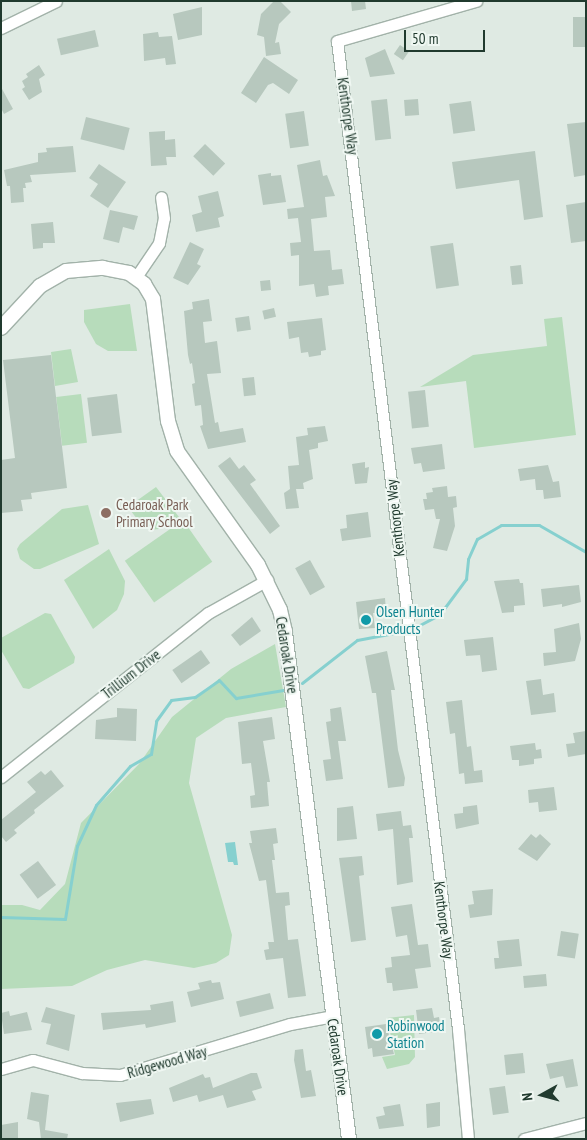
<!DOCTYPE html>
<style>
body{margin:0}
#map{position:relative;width:587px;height:1140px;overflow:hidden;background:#dfeae3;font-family:"PT Sans Narrow",sans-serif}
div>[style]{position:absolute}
.green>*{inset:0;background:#b7dcbb;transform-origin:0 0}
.water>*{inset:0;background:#86d0cf}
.stream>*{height:3px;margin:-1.5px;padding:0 1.5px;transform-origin:1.5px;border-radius:1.5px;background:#86d0cf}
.building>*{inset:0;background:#b7c8be;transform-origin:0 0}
.roads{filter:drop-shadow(1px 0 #a2b2a9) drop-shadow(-1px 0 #a2b2a9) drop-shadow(0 1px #a2b2a9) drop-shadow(0 -1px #a2b2a9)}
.minor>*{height:11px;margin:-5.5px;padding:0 5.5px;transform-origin:5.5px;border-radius:5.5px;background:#fff}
.tertiary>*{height:14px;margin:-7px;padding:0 7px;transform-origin:7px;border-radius:7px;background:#fff}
.dots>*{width:14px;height:14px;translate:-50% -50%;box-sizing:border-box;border:2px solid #eff7f2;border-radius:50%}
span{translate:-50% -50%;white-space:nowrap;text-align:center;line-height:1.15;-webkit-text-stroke:4px #eff7f2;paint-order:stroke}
.street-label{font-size:15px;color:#203a2e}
.education-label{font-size:15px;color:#785e54}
.left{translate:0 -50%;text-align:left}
.culture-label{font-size:15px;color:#0d838f}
.frame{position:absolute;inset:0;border:2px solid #203a2e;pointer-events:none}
.north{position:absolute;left:517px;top:1070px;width:50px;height:50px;-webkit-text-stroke:4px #eff7f2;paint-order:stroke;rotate:263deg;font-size:14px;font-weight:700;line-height:20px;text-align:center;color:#203a2e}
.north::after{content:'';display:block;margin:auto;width:18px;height:22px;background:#203a2e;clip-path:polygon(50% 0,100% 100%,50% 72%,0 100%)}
.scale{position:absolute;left:404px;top:30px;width:81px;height:22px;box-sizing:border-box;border:2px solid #203a2e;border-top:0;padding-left:6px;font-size:15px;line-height:18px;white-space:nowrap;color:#203a2e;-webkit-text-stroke:4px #eff7f2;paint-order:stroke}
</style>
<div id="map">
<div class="green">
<div style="clip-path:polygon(130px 304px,137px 351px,108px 351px,96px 344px,84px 322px,84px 310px)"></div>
<div style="clip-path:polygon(562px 317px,576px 435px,474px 448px,466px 381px,420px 387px,473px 355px,547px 346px,544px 319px)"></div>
<div style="clip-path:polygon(71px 349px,78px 382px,55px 386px,51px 352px)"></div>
<div style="left:81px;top:394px;width:49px;height:25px;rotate:83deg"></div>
<div style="clip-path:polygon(156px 487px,179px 517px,159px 529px,150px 530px,140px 523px,128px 507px)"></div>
<div style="clip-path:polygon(88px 505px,99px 544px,40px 569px,34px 569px,20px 559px,17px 549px,20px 544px,62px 509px)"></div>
<div style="left:183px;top:520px;width:51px;height:71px;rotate:55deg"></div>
<div style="clip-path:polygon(109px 549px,125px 581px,124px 594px,117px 610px,93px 629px,64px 580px)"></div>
<div style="clip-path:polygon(45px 613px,51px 614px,75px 657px,74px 663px,29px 689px,23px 688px,1px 650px,1px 638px)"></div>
<div style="clip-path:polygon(275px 644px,286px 707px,226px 718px,196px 738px,189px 783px,232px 935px,229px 955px,216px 963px,194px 968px,145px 960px,107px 970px,72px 986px,1px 989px,1px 905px,22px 905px,40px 910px,65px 884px,81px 823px,139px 764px,172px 717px,231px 669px)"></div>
<div style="clip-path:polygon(414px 1015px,415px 1057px,409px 1064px,387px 1069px,382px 1057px,395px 1055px,387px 1018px)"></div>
</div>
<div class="water">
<div style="clip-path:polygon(235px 842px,238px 865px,234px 865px,233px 862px,228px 862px,225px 843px)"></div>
</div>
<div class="stream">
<div style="left:416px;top:627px;width:27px;rotate:-28deg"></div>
<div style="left:440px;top:614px;width:44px;rotate:-53.4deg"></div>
<div style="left:466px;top:579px;width:20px;rotate:-84deg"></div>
<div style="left:468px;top:559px;width:22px;rotate:-66deg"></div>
<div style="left:477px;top:539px;width:28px;rotate:-30deg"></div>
<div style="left:501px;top:525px;width:38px"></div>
<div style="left:539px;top:525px;width:54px;rotate:29.9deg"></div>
<div style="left:302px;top:683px;width:70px;rotate:-38deg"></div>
<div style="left:357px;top:640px;width:43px;rotate:-10.8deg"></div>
<div style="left:1px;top:917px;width:64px;rotate:1.8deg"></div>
<div style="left:65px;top:919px;width:74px;rotate:-80.7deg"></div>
<div style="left:77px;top:846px;width:45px;rotate:-65.1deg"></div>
<div style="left:96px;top:805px;width:52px;rotate:-48.9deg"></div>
<div style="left:130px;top:766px;width:24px;rotate:-30deg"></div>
<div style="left:151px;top:754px;width:33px;rotate:-81deg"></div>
<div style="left:156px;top:721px;width:26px;rotate:-54deg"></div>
<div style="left:171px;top:700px;width:24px;rotate:-7deg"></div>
<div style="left:195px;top:697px;width:29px;rotate:-35deg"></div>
<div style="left:219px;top:680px;width:25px;rotate:47deg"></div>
<div style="left:236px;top:698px;width:48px;rotate:-9.7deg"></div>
</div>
<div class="building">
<div style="clip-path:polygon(274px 1px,280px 1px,291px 12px,279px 24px,275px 43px,279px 42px,281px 54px,266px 56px,264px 37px,257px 35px,261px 14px)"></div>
<div style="clip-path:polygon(351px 1px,365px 1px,366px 9px,352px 11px)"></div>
<div style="clip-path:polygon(202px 7px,202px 35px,178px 40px,173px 14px)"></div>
<div style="left:573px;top:17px;width:13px;height:30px"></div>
<div style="left:95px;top:30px;width:17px;height:39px;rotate:77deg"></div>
<div style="clip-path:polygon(158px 32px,159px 37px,172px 36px,176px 64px,166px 65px,165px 58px,144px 61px,143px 34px)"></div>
<div style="left:400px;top:45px;width:11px;height:11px;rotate:34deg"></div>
<div style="clip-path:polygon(385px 49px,395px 74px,370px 77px,365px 58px)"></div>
<div style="clip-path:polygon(264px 57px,298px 80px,289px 94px,273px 83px,268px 85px,256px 103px,241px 93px)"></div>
<div style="clip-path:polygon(39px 65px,45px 75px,39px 79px,42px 92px,29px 100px,22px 89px,25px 87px,22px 81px,28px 77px,26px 74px)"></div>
<div style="clip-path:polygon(1px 87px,13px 109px,4px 114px,1px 108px)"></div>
<div style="left:387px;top:99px;width:40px;height:16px;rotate:84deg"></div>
<div style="left:418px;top:99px;width:16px;height:14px;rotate:86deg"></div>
<div style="left:471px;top:101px;width:30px;height:22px;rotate:82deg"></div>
<div style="left:304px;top:111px;width:35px;height:19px;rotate:82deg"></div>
<div style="left:86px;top:117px;width:45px;height:23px;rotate:14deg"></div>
<div style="clip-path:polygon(586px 122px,586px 175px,574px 177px,567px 124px)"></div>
<div style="clip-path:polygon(165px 131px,165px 140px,175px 139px,176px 157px,166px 157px,167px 165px,151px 166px,149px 132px)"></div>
<div style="left:205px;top:144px;width:28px;height:17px;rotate:44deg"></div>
<div style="clip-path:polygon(73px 146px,76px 172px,30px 175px,32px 182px,25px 183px,26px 188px,23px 188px,24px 202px,11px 203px,10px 186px,7px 186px,4px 170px,38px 162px,38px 153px,47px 152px,46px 148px)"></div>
<div style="clip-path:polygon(535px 151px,543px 217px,524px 220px,519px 180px,456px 189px,452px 162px)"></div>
<div style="clip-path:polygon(320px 160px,323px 176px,327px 175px,335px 196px,325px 197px,327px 217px,311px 219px,314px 251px,330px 250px,332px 270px,342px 269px,344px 284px,328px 286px,329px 295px,316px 297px,314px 284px,299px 286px,299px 255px,291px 256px,290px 243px,301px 242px,298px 218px,288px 219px,287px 209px,304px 207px,297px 165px)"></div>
<div style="clip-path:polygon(99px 164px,126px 182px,108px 208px,90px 196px,98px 184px,89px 178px)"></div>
<div style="clip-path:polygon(271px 173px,271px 176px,281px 175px,286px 202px,263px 205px,258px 175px)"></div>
<div style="clip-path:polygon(218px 191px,224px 216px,218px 218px,220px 227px,196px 232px,192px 215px,202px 212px,198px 196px)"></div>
<div style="clip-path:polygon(586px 202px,586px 241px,571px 243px,566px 205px)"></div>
<div style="clip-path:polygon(110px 210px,138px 216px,134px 230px,123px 227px,119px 243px,103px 239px)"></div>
<div style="clip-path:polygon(53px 222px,55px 243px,43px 243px,43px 248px,33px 249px,31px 224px)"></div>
<div style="clip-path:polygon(190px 242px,204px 249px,197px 264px,201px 266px,188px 285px,173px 278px)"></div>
<div style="left:453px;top:243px;width:43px;height:23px;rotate:82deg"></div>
<div style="left:521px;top:265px;width:19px;height:11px;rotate:84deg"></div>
<div style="left:270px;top:280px;width:10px;height:10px;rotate:84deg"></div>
<div style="clip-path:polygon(209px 299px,212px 321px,203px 322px,205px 343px,217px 341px,221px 373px,207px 374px,215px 423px,218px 422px,220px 432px,243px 428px,246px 442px,208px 449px,200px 426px,203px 425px,201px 405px,195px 406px,192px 384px,195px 383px,192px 363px,190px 364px,188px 355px,184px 311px,193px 309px,192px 302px)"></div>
<div style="left:274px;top:308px;width:9px;height:12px;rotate:77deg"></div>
<div style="left:249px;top:316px;width:14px;height:14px;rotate:82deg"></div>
<div style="clip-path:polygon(322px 318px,326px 350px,321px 351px,321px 355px,309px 357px,308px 352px,301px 353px,299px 337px,289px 339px,287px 322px)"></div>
<div style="clip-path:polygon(51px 355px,67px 488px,31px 493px,32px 499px,21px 500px,23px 511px,1px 513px,1px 460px,15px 458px,3px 360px)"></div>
<div style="left:254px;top:377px;width:18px;height:12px;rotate:84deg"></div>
<div style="left:425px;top:390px;width:37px;height:17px;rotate:84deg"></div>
<div style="left:117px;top:394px;width:39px;height:30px;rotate:83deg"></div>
<div style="clip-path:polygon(325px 426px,328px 441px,318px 443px,318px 448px,309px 450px,313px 479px,303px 483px,304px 489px,296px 489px,299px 508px,286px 509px,284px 493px,290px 489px,288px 466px,299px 465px,296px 437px,308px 435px,307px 428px)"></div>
<div style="clip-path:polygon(442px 444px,445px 469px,423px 472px,421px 463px,414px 464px,411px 448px)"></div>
<div style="clip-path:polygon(230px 457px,239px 469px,244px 465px,256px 480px,250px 484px,280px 526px,270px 534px,218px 466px)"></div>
<div style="clip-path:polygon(365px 462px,365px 468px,369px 467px,367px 483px,355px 484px,352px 464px)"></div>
<div style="clip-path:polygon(548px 465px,553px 482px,559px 481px,561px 497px,544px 499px,543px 490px,536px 490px,535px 479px,520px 481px,518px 469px)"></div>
<div style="clip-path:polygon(447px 486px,448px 497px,456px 496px,457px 507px,453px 508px,455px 526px,447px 551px,433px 548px,440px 519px,436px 519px,434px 509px,425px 510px,423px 499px,427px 499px,426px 493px,433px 492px,432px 488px)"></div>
<div style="clip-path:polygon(368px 512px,371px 537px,342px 541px,340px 529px,347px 528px,346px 515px)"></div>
<div style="left:310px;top:560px;width:31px;height:17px;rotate:61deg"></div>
<div style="clip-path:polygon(519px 579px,520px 583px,523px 583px,525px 605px,514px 606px,514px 612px,502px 613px,494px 581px)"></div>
<div style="clip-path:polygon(579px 585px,581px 602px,562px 607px,562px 604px,543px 607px,541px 589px)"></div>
<div style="clip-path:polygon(385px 598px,386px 612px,373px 613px,375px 628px,359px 629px,356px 602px)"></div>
<div style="clip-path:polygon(252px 617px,261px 631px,240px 646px,231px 635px)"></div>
<div style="clip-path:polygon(579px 623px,581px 639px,575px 661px,544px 666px,543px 653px,556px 652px,554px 629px)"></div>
<div style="clip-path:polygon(493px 637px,497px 670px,482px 672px,480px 655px,466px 656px,464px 640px)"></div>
<div style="left:201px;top:650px;width:16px;height:35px;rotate:55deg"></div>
<div style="clip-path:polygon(387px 651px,395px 690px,391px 690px,398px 750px,405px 778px,404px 786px,388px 788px,376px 693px,372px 693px,365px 656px)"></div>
<div style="clip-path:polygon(541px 679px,543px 695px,554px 693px,556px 712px,531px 715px,526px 681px)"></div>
<div style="clip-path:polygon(462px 700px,467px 747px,471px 746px,474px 771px,482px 770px,483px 782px,465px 784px,464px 773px,459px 774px,455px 733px,450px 734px,446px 702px)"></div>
<div style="clip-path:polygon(341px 707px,346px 741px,338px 741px,343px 779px,326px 781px,323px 760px,331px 759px,326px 722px,331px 721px,330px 709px)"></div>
<div style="clip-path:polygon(117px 708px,137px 709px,136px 741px,95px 739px,96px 720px,117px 717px)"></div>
<div style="clip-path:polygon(272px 717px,275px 739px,263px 741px,270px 782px,267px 782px,269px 806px,251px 808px,250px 796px,255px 795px,251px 763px,242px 764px,238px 722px)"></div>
<div style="clip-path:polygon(586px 731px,586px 754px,568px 757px,566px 744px,575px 743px,573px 733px)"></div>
<div style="clip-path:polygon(535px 743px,536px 750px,541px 749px,542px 758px,534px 759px,534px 764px,519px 766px,519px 760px,512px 760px,510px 746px)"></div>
<div style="clip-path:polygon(51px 770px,64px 786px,34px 810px,35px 813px,14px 830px,17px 833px,6px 842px,1px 836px,1px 820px,36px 792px,27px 782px,41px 771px,45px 775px)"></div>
<div style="clip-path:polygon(554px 787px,557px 810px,539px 812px,538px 802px,529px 803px,528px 790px)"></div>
<div style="clip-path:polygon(477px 805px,479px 824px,456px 829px,454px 814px,463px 813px,463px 807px)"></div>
<div style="clip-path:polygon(353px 806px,357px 839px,337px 841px,337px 808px)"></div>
<div style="clip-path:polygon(401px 811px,403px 826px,411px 825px,413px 838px,409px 838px,413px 882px,397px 885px,393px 829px,378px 831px,376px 814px)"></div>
<div style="clip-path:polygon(276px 828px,278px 843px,273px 844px,275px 860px,272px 860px,276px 893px,289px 892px,290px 905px,285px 906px,288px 940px,298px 939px,306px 996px,288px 998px,283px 958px,266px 960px,264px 950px,269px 949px,268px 942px,274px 942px,266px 880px,259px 881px,249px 843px,252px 843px,250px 831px)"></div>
<div style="clip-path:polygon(531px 834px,536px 838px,540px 834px,551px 844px,537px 861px,518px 849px)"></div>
<div style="clip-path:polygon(362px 856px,364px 875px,359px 876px,366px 940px,351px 942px,339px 858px)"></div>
<div style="left:38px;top:861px;width:30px;height:23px;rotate:53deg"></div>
<div style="clip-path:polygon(493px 889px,492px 915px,470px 918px,468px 905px,474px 904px,472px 891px)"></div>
<div style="clip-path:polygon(412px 904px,418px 945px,428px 944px,431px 967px,415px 969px,418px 988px,393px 991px,392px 983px,387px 983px,385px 968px,392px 967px,391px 957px,410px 955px,407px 935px,396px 937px,391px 907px)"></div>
<div style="left:561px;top:931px;width:18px;height:25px;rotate:9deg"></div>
<div style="clip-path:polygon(519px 939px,522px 966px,495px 969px,494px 958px,499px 958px,497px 941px)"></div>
<div style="left:546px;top:974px;width:12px;height:23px;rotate:85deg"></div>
<div style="clip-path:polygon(211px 980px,212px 983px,220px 982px,224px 999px,191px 1007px,187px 992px,200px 989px,198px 983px)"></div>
<div style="left:270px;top:993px;width:16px;height:35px;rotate:76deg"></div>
<div style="clip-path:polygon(173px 1001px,176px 1022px,146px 1028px,145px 1024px,103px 1030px,101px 1013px,151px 1010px,150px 1005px)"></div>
<div style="clip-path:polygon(46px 1007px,75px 1015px,69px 1051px,46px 1044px,51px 1024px,41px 1022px)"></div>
<div style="clip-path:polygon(432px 1008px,434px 1018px,439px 1017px,441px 1031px,419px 1034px,416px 1010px)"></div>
<div style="clip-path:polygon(9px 1011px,10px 1016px,27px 1012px,32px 1030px,4px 1034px,1px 1013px)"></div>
<div style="clip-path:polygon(386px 1024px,394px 1054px,373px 1057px,372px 1048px,368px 1049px,365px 1027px)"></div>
<div style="clip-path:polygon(303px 1049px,306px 1071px,311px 1070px,316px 1096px,301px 1098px,294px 1060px,295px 1050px)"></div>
<div style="left:523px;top:1053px;width:20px;height:19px;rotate:84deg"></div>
<div style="clip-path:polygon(573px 1059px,578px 1086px,566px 1088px,563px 1076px,550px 1079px,546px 1064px)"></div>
<div style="clip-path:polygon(251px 1073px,257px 1073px,262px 1088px,252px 1091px,256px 1100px,227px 1108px,223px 1095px,199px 1102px,197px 1095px,173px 1102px,169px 1088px,203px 1074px,205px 1078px,210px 1077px,213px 1088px)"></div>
<div style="left:505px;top:1086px;width:27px;height:16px;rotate:82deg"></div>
<div style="clip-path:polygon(31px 1092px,49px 1095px,45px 1130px,68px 1134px,67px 1139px,41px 1139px,39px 1122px,27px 1119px)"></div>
<div style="clip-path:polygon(151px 1099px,154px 1114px,120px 1122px,116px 1103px)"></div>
<div style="clip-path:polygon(440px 1102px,440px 1126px,427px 1128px,426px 1104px)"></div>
<div style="clip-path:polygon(400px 1104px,404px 1126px,379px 1129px,376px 1117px,385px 1115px,383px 1107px)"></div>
<div style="clip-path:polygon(18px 1122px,18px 1139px,2px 1139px,1px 1125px)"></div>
</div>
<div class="roads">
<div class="minor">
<div style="left:1px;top:28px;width:61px;rotate:-26.1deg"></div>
<div style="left:136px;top:277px;width:41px;rotate:-55.9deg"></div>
<div style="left:159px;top:243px;width:25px;rotate:-79deg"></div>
<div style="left:164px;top:218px;width:21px;rotate:-98deg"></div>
<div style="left:1px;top:777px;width:264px;rotate:-38.4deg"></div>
<div style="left:208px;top:613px;width:68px;rotate:-29.2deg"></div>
<div style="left:1px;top:1069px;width:33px;rotate:-16deg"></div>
<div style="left:33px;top:1060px;width:51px;rotate:14.9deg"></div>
<div style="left:82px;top:1073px;width:38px;rotate:3deg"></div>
<div style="left:120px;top:1075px;width:177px;rotate:-16.7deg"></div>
<div style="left:290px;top:1024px;width:44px;rotate:-10.5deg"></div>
<div style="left:468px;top:1139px;width:110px;rotate:-95.2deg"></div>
<div style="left:458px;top:1029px;width:995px;rotate:-96.98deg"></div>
<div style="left:337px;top:41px;width:145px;rotate:-16.1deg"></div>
<div style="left:524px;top:1139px;width:64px;rotate:-14.5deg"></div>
</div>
<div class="tertiary">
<div style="left:1px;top:328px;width:57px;rotate:-47.1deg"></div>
<div style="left:40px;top:286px;width:30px;rotate:-30deg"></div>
<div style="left:66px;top:271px;width:37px;rotate:-5deg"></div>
<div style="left:103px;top:268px;width:26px;rotate:11deg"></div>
<div style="left:129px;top:273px;width:19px;rotate:36deg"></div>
<div style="left:144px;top:284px;width:17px;rotate:59deg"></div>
<div style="left:153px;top:299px;width:123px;rotate:83deg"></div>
<div style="left:168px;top:421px;width:31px;rotate:73deg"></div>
<div style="left:177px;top:451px;width:140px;rotate:54.6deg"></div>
<div style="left:258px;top:565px;width:50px;rotate:63.9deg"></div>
<div style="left:280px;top:610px;width:23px;rotate:77deg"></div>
<div style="left:285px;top:632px;width:511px;rotate:82.81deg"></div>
</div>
</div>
<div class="dots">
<div style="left:106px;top:513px;background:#8d6e63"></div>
<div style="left:366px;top:620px;background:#0f9aa8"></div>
<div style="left:377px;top:1034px;background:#0f9aa8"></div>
</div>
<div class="street-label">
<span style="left:348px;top:116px;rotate:82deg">Kenthorpe Way</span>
<span style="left:395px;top:518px;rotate:-96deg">Kenthorpe Way</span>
<span style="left:287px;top:655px;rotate:81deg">Cedaroak Drive</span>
<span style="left:131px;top:674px;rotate:-38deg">Trillium Drive</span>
<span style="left:444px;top:920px;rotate:83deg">Kenthorpe Way</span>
<span style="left:338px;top:1057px;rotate:82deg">Cedaroak Drive</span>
<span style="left:167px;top:1062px;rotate:-16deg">Ridgewood Way</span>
</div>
<div class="education-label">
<span class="left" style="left:116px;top:513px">Cedaroak Park<br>Primary School</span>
</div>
<div class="culture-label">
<span class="left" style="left:376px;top:620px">Olsen Hunter<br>Products</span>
<span class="left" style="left:387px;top:1034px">Robinwood<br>Station</span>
</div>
<div class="frame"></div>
<div class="north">N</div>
<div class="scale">50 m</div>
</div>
